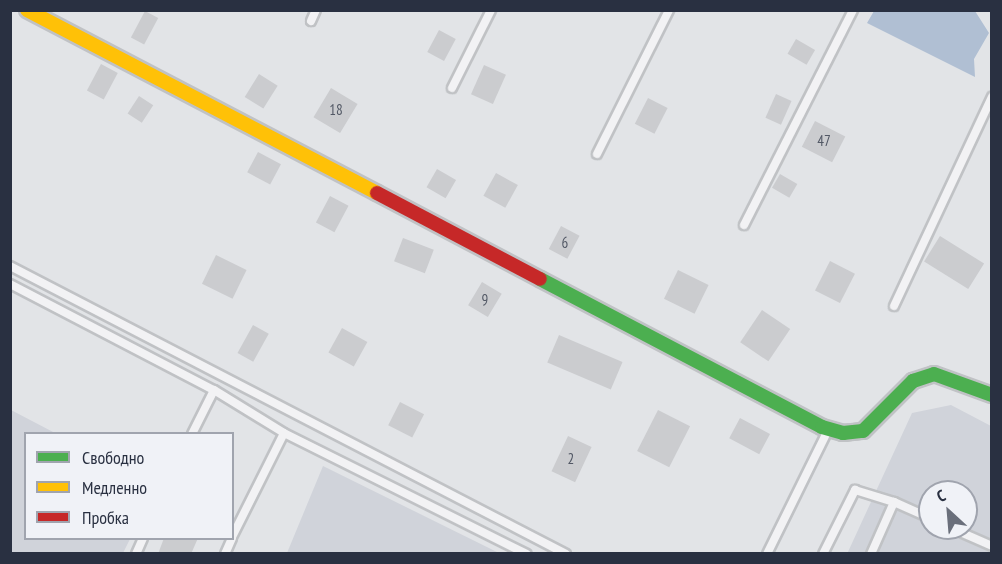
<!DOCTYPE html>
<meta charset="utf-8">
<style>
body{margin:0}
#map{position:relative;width:1002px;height:564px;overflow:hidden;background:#e2e4e7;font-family:"PT Sans Narrow",sans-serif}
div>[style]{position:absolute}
.built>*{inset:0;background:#d0d3da}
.water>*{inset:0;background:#b0bfd3}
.building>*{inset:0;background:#cbcccf;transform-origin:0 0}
.roads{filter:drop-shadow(2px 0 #c0c2c5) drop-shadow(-2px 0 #c0c2c5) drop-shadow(0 2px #c0c2c5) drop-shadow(0 -2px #c0c2c5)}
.lane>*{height:8px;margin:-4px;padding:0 4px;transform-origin:4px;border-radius:4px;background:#f2f2f4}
.fast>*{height:14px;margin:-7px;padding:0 7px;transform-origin:7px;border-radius:7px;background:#4caf50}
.slow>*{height:14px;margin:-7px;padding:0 7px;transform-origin:7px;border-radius:7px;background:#ffc107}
.jam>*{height:14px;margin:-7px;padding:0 7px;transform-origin:7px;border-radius:7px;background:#c62828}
span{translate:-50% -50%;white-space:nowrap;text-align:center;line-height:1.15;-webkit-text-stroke:4.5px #f0f2f7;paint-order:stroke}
.number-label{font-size:15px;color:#525865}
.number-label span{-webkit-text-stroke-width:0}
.frame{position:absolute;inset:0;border:12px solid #293041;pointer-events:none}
.legend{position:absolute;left:24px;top:432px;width:210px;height:108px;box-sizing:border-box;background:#f0f2f7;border:2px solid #a0a4ae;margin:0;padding:8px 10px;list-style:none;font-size:18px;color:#293041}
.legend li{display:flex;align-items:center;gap:12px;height:30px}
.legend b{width:30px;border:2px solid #a0a4ae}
.north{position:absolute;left:918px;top:480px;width:60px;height:60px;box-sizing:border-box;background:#f0f2f7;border:2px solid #a0a4ae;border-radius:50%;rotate:334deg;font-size:16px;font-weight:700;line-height:24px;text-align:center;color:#293041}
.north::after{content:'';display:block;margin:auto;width:21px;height:27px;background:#6a6f7b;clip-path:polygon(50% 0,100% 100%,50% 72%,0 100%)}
</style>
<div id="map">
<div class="built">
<div style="clip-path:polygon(evenodd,951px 405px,991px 426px,991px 553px,847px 554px,912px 413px,951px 405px,930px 492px,966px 492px,966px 528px,930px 528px,930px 492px)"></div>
<div style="clip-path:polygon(11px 410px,55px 433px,26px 434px,26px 538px,130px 539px,123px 553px,11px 553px)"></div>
<div style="clip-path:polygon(323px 466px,499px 553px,287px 553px)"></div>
</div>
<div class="water">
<div style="clip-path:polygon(874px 11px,975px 11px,989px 33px,974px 59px,975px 77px,867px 23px)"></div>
</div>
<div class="building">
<div style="left:145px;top:11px;width:15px;height:30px;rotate:28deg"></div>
<div style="left:439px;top:30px;width:19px;height:25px;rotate:28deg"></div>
<div style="left:796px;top:39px;width:22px;height:17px;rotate:30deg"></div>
<div style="left:101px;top:64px;width:19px;height:30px;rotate:28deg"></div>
<div style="left:484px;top:65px;width:24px;height:32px;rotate:24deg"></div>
<div style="left:259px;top:74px;width:22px;height:27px;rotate:32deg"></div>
<div style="left:331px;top:88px;width:31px;height:34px;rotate:31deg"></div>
<div style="left:776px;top:94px;width:17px;height:26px;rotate:24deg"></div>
<div style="left:139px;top:96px;width:17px;height:21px;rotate:33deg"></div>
<div style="left:648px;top:98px;width:22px;height:29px;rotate:27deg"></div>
<div style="left:815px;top:121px;width:34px;height:29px;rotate:27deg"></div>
<div style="left:258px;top:152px;width:26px;height:23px;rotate:28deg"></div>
<div style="left:437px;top:169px;width:22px;height:21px;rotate:30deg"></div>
<div style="left:496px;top:173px;width:25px;height:26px;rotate:29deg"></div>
<div style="left:780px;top:174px;width:20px;height:16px;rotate:30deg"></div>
<div style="left:330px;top:196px;width:21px;height:30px;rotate:28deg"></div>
<div style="left:561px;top:226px;width:21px;height:26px;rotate:28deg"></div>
<div style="left:940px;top:236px;width:52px;height:30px;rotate:32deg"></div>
<div style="left:403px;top:238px;width:33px;height:25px;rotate:21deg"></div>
<div style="left:216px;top:255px;width:34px;height:32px;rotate:26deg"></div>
<div style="left:830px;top:261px;width:28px;height:33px;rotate:27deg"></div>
<div style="left:678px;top:270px;width:34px;height:32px;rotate:26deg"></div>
<div style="left:482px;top:282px;width:23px;height:27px;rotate:31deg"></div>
<div style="left:762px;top:310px;width:34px;height:39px;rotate:34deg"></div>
<div style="left:253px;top:325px;width:18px;height:32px;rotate:29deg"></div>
<div style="left:342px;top:328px;width:29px;height:28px;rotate:29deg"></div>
<div style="left:559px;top:335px;width:69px;height:30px;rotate:23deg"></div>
<div style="left:400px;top:402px;width:27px;height:26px;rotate:27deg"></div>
<div style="left:658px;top:410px;width:36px;height:46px;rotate:27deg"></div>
<div style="left:740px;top:418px;width:34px;height:23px;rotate:28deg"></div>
<div style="left:568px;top:436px;width:26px;height:39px;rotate:25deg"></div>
<div style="clip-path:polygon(164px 538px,198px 538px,191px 554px,158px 554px)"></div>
</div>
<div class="roads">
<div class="lane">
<div style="left:311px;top:21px;width:12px;rotate:-66deg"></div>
<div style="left:452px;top:88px;width:87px;rotate:-63.4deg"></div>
<div style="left:597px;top:154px;width:161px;rotate:-63.4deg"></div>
<div style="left:744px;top:225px;width:241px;rotate:-63.1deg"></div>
<div style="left:10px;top:266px;width:626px;rotate:27.38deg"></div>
<div style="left:10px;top:284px;width:230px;rotate:27.5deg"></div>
<div style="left:214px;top:390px;width:82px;rotate:31.6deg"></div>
<div style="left:284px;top:433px;width:271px;rotate:26.5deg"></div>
<div style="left:894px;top:306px;width:231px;rotate:-64.9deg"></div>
<div style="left:192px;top:434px;width:49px;rotate:-63.4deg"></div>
<div style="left:951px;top:528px;width:45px;rotate:23.7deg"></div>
<div style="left:232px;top:537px;width:116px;rotate:-63.4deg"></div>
<div style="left:136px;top:554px;width:17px;rotate:-66deg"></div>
<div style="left:225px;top:554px;width:17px;rotate:-66deg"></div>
<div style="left:767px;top:554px;width:138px;rotate:-63.8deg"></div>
<div style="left:823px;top:554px;width:72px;rotate:-63.4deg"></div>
<div style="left:855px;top:490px;width:41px;rotate:17.1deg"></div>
<div style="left:871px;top:554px;width:57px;rotate:-66.1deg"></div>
<div style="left:894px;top:502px;width:39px;rotate:24deg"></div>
</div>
<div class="fast">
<div style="left:540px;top:279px;width:318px;rotate:27.7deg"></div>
<div style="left:822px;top:427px;width:22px;rotate:16deg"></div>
<div style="left:843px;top:433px;width:20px;rotate:-6deg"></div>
<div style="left:863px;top:431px;width:71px;rotate:-45deg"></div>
<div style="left:913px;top:381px;width:22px;rotate:-18deg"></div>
<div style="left:934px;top:374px;width:62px;rotate:19.9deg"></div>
</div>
<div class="slow">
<div style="left:27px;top:10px;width:395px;rotate:27.6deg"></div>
</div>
<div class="jam">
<div style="left:377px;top:193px;width:184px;rotate:27.8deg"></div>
</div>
</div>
<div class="number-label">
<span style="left:336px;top:110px">18</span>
<span style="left:824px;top:141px">47</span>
<span style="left:565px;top:243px">6</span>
<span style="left:485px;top:300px">9</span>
<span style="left:571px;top:459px">2</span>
</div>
<div class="frame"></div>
<ul class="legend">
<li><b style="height:8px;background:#4caf50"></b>Свободно</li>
<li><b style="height:8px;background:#ffc107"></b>Медленно</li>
<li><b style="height:8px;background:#c62828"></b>Пробка</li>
</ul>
<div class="north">С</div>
</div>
